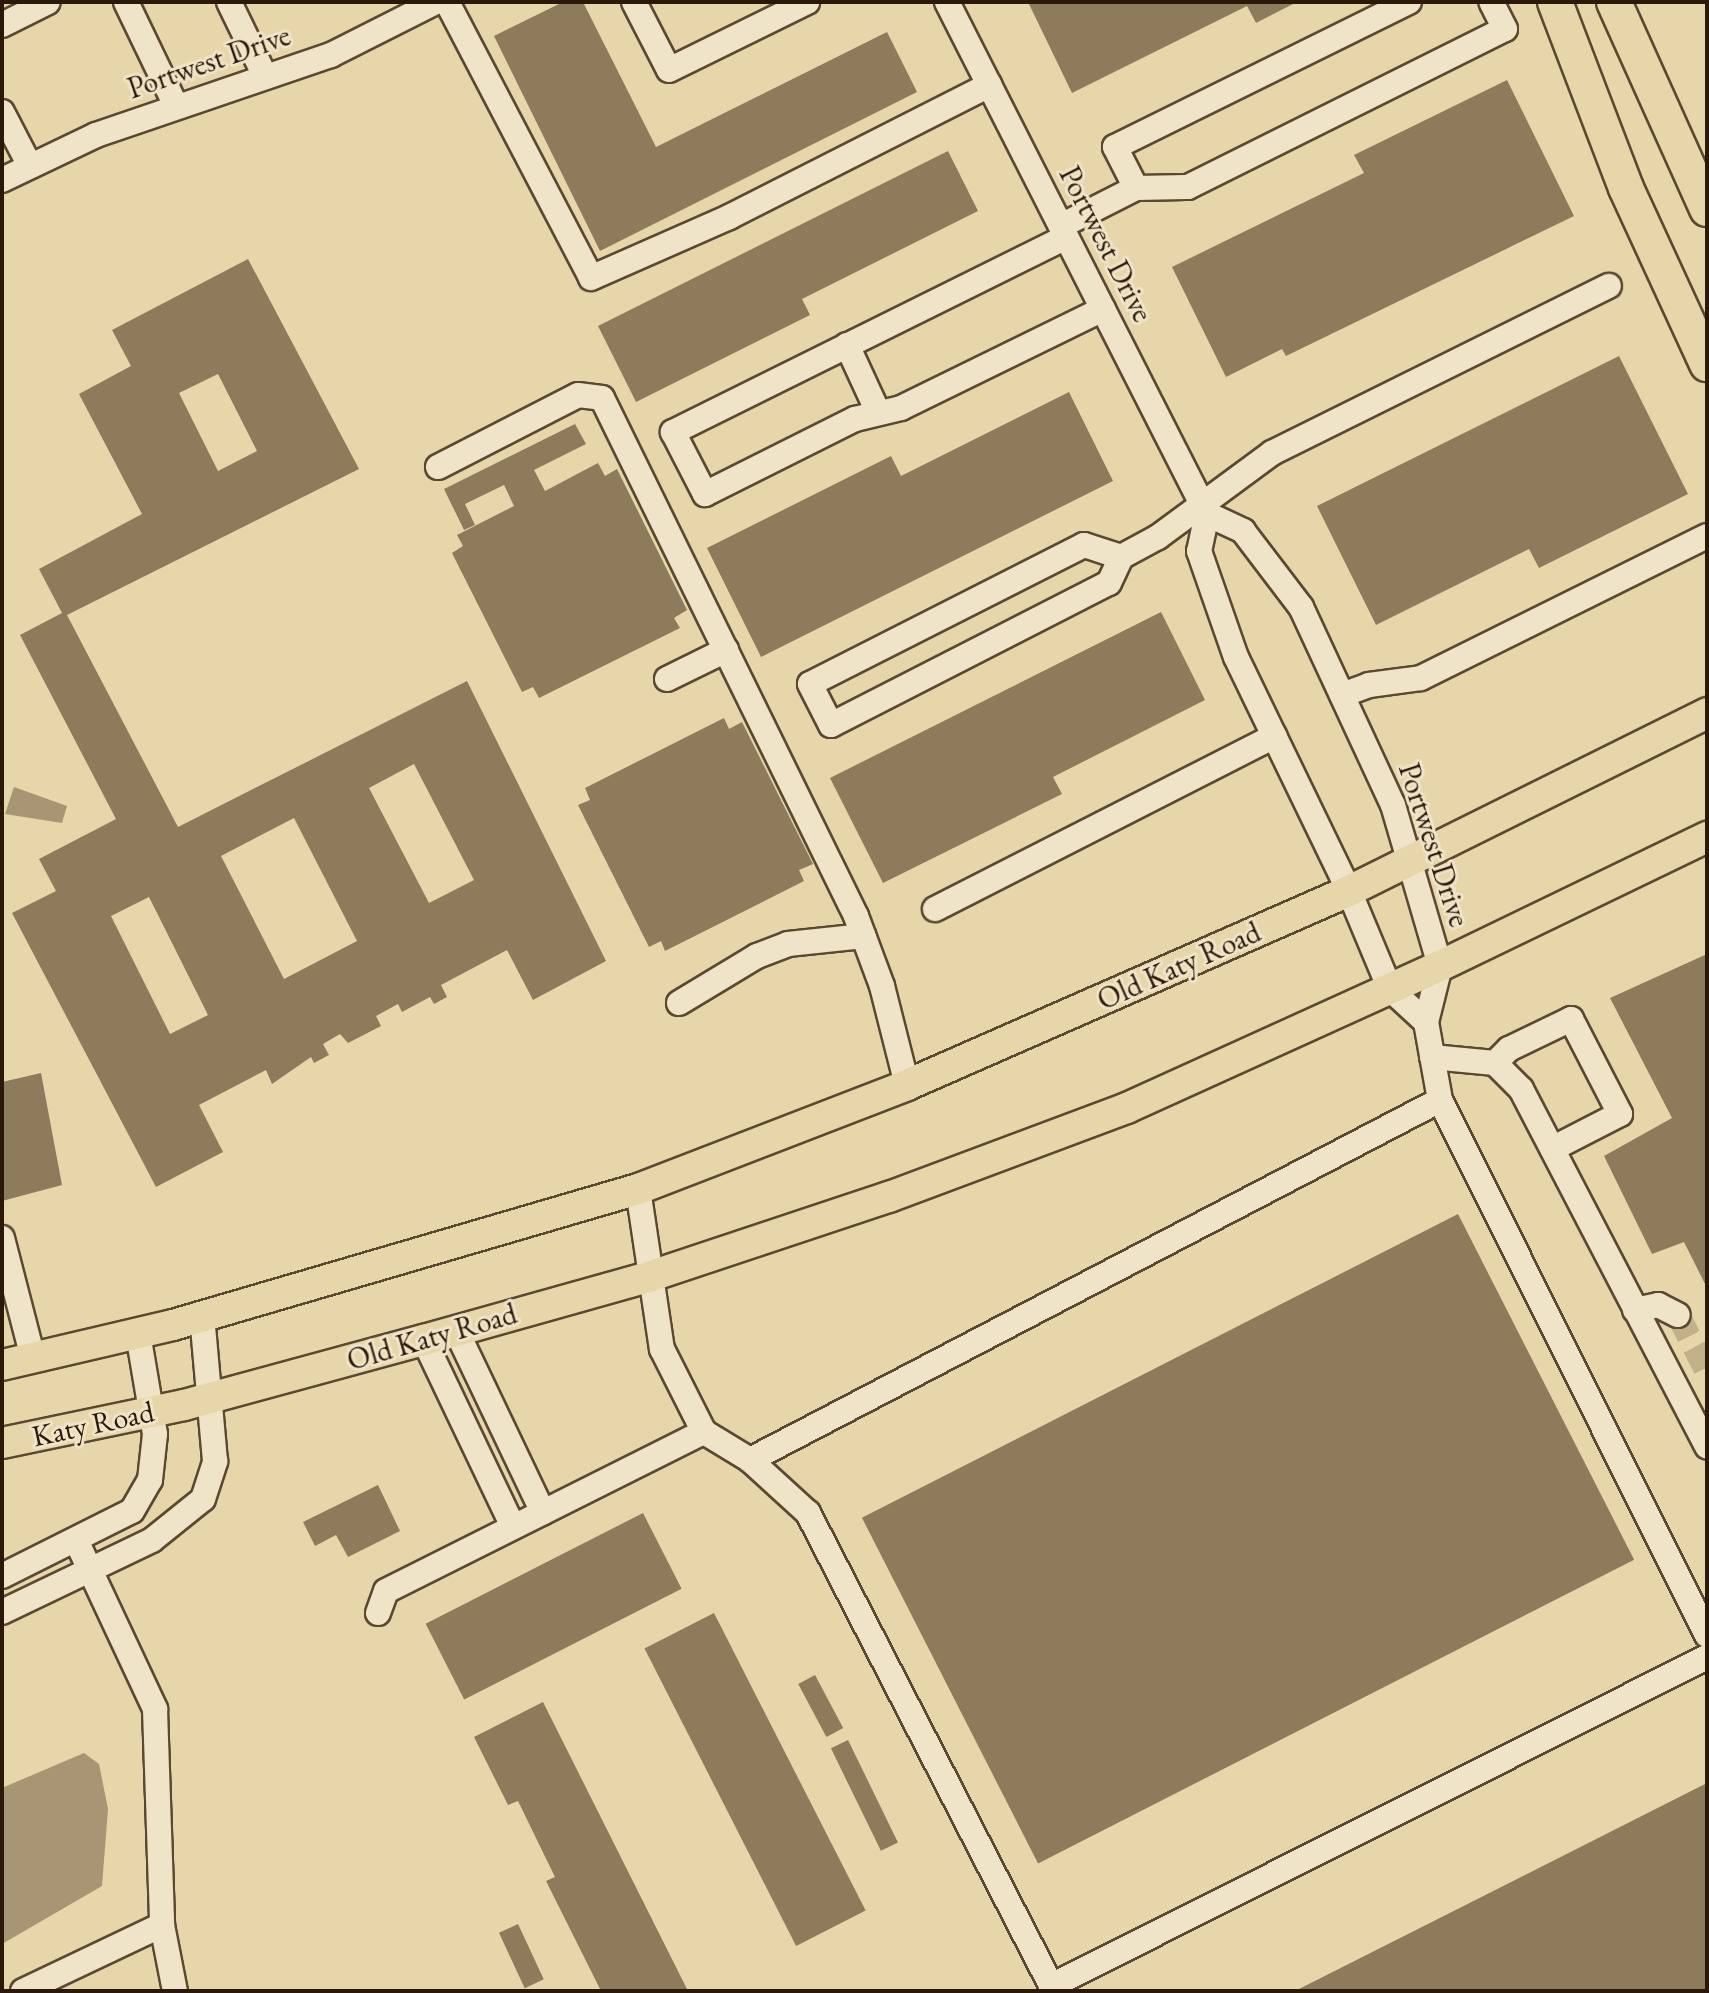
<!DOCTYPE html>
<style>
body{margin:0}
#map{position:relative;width:1709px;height:1993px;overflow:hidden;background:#e7d6a9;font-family:"EB Garamond",serif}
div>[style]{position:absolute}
.water>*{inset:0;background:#a79573}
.building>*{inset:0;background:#8d7b5c;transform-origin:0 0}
.minor-tunnel>*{height:24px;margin-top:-12px;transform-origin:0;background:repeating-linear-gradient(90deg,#c2b089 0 24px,transparent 0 36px)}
.roads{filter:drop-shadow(2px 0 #5b4831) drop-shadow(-2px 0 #5b4831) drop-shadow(0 2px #5b4831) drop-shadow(0 -2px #5b4831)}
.minor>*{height:24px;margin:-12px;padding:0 12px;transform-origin:12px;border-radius:12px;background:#efe4c7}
.major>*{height:30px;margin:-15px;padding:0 15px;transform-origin:15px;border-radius:15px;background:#e7d6a9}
.highway>*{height:34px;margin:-17px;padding:0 17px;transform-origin:17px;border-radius:17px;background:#e7d6a9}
span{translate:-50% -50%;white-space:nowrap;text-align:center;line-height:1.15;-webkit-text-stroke:6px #efe4c7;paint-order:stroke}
.street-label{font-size:30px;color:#2c1809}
.frame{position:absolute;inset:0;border:4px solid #2c1809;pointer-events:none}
</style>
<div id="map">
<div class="water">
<div style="clip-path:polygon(14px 787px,67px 806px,62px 823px,5px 814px)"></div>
<div style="clip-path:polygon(84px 1753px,99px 1764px,108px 1809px,102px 1886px,2px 1944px,2px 1788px)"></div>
</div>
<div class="building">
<div style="clip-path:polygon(563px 2px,583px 2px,656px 147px,887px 32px,917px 92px,600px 251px,494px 36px)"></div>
<div style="clip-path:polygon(1028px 2px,1297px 2px,1256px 23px,1247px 6px,1072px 93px)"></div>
<div style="clip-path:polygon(1507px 80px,1574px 216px,1286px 356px,1282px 349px,1226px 377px,1172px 267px,1364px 173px,1354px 155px)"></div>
<div style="clip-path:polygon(948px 151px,978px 211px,802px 299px,810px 315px,636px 402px,598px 326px)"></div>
<div style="clip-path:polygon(evenodd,248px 259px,359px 469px,67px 615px,178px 827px,467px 681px,606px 961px,533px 1000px,507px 950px,441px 985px,447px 997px,434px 1004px,430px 997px,402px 1012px,398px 1004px,376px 1016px,381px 1026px,348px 1043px,340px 1034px,323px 1044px,329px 1055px,314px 1063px,311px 1057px,272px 1084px,266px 1070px,199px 1105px,223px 1152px,156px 1187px,12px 913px,56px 891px,39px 859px,116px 819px,20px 635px,62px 613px,39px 569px,142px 514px,79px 394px,131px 366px,112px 330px,248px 259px,218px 374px,257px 451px,218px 471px,179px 393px,218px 374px,248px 259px,414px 764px,474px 880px,429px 903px,369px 788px,414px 764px,248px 259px,294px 818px,357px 941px,284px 979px,221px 856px,294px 818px,248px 259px,149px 897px,208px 1015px,170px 1034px,111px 916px,149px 897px)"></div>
<div style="clip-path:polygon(1619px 356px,1688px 494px,1539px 568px,1529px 549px,1376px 625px,1317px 506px)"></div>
<div style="clip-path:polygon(1069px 392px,1113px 481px,761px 657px,707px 548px,891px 456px,901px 476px)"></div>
<div style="clip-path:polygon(575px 424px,586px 444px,534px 470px,545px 491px,598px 463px,605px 476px,617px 469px,687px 610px,674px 618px,680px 628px,539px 698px,533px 687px,522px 692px,452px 553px,463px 546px,457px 535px,514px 506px,504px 485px,465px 504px,475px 525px,464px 530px,444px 489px)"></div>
<div style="clip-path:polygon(1161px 612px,1205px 700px,1053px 777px,1062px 794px,883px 883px,830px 778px)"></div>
<div style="clip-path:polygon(724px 718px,729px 729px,742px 722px,813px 864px,799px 870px,804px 881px,665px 951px,661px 941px,649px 947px,578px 805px,590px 800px,585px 788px)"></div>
<div style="clip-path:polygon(1707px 954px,1707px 1288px,1684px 1242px,1652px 1254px,1604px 1156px,1672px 1118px,1610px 998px)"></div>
<div style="clip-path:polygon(41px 1073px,62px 1185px,2px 1201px,2px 1082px)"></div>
<div style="left:1458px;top:1214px;width:388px;height:669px;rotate:63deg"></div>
<div style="clip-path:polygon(378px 1485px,400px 1531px,348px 1557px,336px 1535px,315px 1546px,303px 1522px)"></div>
<div style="left:643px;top:1513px;width:85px;height:244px;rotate:63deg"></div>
<div style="left:714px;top:1613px;width:334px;height:78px;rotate:63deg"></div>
<div style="left:815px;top:1675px;width:60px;height:19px;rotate:62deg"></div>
<div style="clip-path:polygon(543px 1702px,688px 1991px,601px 1991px,546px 1881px,555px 1877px,518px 1801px,508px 1805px,474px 1737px)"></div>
<div style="left:848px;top:1740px;width:114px;height:19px;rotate:64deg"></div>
<div style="clip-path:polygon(1707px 1783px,1707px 1991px,1295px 1991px)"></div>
<div style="left:518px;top:1924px;width:61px;height:21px;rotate:65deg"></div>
</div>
<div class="minor-tunnel">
<div style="left:1678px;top:1315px;width:64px;rotate:63deg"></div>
</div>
<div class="roads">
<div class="minor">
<div style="left:126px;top:2px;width:115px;rotate:64.3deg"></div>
<div style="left:229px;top:2px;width:82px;rotate:64.1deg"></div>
<div style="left:447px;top:2px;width:311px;rotate:62.4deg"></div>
<div style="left:591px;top:278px;width:151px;rotate:-23.8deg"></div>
<div style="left:729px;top:217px;width:292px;rotate:-26.9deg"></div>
<div style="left:634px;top:2px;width:76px;rotate:62.8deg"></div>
<div style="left:669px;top:70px;width:154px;rotate:-26.2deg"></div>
<div style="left:947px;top:2px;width:574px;rotate:63.08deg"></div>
<div style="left:1207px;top:514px;width:38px;rotate:102deg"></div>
<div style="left:1199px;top:551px;width:112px;rotate:70.8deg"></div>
<div style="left:1236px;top:657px;width:260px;rotate:64.2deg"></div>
<div style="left:1349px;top:891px;width:106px;rotate:67.3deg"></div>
<div style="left:1390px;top:989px;width:49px;rotate:42.5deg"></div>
<div style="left:2px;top:25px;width:51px;rotate:-26.6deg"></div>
<div style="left:2px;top:112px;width:61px;rotate:62.6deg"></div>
<div style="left:2px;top:180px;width:104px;rotate:-25.6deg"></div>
<div style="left:96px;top:135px;width:248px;rotate:-18.8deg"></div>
<div style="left:331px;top:55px;width:118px;rotate:-26.8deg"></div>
<div style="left:1136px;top:188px;width:46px;rotate:-117.1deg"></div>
<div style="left:1115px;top:147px;width:328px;rotate:-26.3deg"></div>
<div style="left:1061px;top:226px;width:84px;rotate:-26.9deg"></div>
<div style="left:1136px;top:188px;width:52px;rotate:-1.1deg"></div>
<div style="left:1188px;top:187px;width:354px;rotate:-26.5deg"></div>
<div style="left:1505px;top:29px;width:30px;rotate:-117deg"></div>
<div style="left:1066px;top:237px;width:439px;rotate:153.6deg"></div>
<div style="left:673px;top:432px;width:70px;rotate:62.7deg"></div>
<div style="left:705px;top:494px;width:168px;rotate:-26.6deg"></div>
<div style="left:855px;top:419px;width:47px;rotate:-13.4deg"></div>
<div style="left:901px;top:408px;width:225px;rotate:-26.1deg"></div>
<div style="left:847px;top:345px;width:74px;rotate:65.2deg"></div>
<div style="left:438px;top:467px;width:157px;rotate:-27.2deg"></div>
<div style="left:578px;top:395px;width:24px;rotate:7deg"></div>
<div style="left:602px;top:398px;width:577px;rotate:63.88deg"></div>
<div style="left:856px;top:916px;width:75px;rotate:69.6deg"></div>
<div style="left:882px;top:986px;width:102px;rotate:75.8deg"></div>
<div style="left:1207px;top:514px;width:40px;rotate:25deg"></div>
<div style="left:1243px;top:531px;width:96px;rotate:52.7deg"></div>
<div style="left:1301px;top:607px;width:218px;rotate:65.1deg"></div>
<div style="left:1393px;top:805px;width:168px;rotate:73.7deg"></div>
<div style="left:1440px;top:966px;width:58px;rotate:104deg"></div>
<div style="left:1426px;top:1022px;width:79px;rotate:79.8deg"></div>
<div style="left:1440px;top:1100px;width:598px;rotate:63.48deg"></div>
<div style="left:1121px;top:557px;width:39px;rotate:-162deg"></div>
<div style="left:1084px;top:545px;width:307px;rotate:153.1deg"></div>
<div style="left:810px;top:684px;width:46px;rotate:62.9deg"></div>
<div style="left:831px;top:725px;width:312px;rotate:-27.1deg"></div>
<div style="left:1109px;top:583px;width:29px;rotate:-65deg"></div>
<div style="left:1121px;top:557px;width:42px;rotate:-28.4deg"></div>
<div style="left:1158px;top:537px;width:142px;rotate:-36.4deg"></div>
<div style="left:1272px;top:453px;width:376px;rotate:-26.4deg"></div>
<div style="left:667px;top:679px;width:66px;rotate:-26.2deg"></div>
<div style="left:1342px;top:695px;width:29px;rotate:-20deg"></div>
<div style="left:1369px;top:685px;width:52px;rotate:-7.7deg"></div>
<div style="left:1421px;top:678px;width:319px;rotate:-26.4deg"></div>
<div style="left:935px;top:909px;width:381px;rotate:-27deg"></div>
<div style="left:679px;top:1003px;width:91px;rotate:-31.1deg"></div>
<div style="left:757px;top:956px;width:33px;rotate:-21deg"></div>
<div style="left:788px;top:944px;width:76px;rotate:-6deg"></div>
<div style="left:1432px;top:1057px;width:63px;rotate:5.4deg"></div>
<div style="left:1495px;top:1063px;width:37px;rotate:45deg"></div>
<div style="left:1521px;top:1089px;width:403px;rotate:62.5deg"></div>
<div style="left:1495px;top:1063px;width:20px;rotate:-45deg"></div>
<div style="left:1509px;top:1049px;width:69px;rotate:-25.8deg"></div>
<div style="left:1571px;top:1019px;width:107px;rotate:62.7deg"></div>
<div style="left:1620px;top:1114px;width:76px;rotate:152.8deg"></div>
<div style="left:638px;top:1189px;width:162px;rotate:81.5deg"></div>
<div style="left:662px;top:1349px;width:93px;rotate:63.2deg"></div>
<div style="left:704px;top:1432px;width:54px;rotate:31.3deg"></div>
<div style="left:2px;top:1238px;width:124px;rotate:75.5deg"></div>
<div style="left:1635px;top:1310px;width:24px;rotate:-12deg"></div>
<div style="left:1658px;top:1305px;width:22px;rotate:27deg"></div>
<div style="left:456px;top:1330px;width:202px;rotate:64.5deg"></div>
<div style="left:424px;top:1340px;width:207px;rotate:64.5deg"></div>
<div style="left:76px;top:1540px;width:187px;rotate:64.9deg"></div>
<div style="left:155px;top:1709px;width:216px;rotate:88.1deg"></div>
<div style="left:2px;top:1576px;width:145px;rotate:-26.6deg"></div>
<div style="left:132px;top:1511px;width:36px;rotate:-60deg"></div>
<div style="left:150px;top:1480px;width:46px;rotate:-83.8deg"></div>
<div style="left:155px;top:1434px;width:102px;rotate:-99.6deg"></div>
<div style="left:2px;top:1612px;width:166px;rotate:-25.6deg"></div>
<div style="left:152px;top:1540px;width:65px;rotate:-38.8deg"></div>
<div style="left:203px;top:1499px;width:40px;rotate:-72deg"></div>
<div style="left:215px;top:1461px;width:146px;rotate:-95.1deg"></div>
<div style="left:378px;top:1613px;width:23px;rotate:-70deg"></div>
<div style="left:386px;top:1591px;width:356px;rotate:-26.6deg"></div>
<div style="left:1051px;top:1986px;width:734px;rotate:-26.63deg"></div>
<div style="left:23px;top:1991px;width:154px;rotate:-25.4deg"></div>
<div style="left:162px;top:1925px;width:67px;rotate:78.9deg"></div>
<div style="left:1054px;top:1991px;width:538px;rotate:-117.23deg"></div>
<div style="left:808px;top:1513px;width:79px;rotate:-137.6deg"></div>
<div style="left:750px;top:1460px;width:778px;rotate:-27.55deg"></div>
</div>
<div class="major">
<div style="left:2px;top:1365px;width:176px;rotate:-13.2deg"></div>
<div style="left:173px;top:1325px;width:484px;rotate:-16.3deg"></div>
<div style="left:638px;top:1189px;width:288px;rotate:-21.1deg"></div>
<div style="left:907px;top:1085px;width:483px;rotate:-23.7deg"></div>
<div style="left:1349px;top:891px;width:400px;rotate:-26.4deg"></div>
<div style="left:2px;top:1443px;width:186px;rotate:-11.8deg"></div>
<div style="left:184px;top:1405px;width:249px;rotate:-15.2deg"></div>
<div style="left:424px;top:1340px;width:236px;rotate:-15.7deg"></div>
<div style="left:651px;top:1276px;width:251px;rotate:-18.4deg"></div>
<div style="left:889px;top:1197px;width:254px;rotate:-20.5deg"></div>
<div style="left:1127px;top:1108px;width:344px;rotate:-24.4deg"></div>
<div style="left:1440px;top:966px;width:297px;rotate:-25.8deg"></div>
</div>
<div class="highway">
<div style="left:1555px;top:2px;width:199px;rotate:69.1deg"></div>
<div style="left:1626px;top:188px;width:194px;rotate:65.3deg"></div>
<div style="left:1614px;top:2px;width:227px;rotate:65.8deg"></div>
</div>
</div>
<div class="street-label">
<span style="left:209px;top:62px;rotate:-19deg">Portwest Drive</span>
<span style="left:1106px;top:244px;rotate:63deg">Portwest Drive</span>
<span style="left:1434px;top:845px;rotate:72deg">Portwest Drive</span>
<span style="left:1179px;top:966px;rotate:-24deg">Old Katy Road</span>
<span style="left:432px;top:1337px;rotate:-16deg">Old Katy Road</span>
<span style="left:93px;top:1424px;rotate:-12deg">Katy Road</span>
</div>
<div class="frame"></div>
</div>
